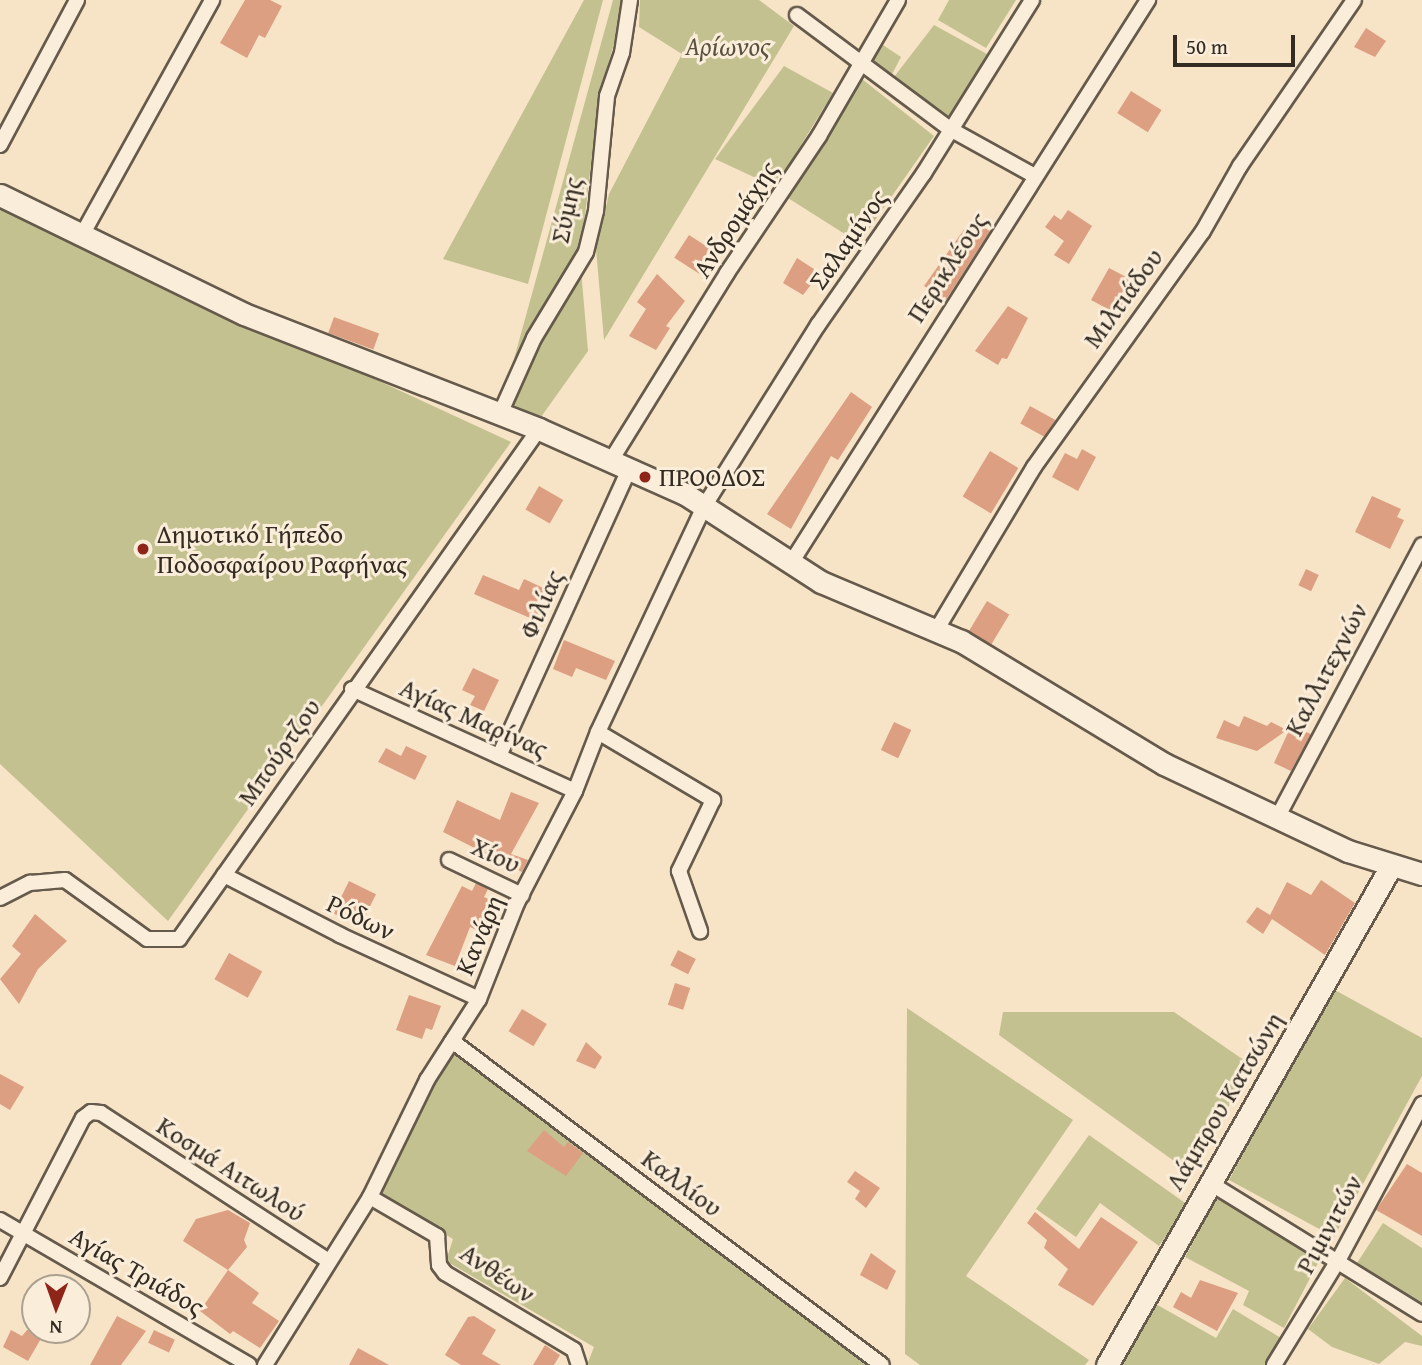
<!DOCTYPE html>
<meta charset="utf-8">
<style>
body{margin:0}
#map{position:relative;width:1422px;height:1365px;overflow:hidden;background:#f7e3c6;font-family:"Gentium Book Plus",serif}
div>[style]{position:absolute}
.green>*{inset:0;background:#c4c190}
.building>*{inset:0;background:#dc9f81;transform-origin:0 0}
.roads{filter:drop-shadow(2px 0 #655a4b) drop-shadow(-2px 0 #655a4b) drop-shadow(0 2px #655a4b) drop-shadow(0 -2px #655a4b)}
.street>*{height:14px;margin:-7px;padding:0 7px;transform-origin:7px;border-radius:7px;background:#faedda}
.secondary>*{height:21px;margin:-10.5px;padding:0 10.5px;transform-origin:10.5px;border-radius:10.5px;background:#faedda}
.dots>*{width:19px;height:19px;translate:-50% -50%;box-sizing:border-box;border:4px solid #faedda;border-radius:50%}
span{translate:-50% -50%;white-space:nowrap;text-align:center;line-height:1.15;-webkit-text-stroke:6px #faedda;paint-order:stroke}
.park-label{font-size:26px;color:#58513e;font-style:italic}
.street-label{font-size:26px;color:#342c22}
.poi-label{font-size:26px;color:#342c22}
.left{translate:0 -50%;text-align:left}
.north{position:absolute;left:21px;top:1274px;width:70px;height:70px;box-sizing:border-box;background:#faedda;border:2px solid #aba090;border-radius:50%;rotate:181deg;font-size:19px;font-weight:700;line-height:28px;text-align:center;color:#342c22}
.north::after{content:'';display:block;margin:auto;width:24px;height:32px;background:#8f2418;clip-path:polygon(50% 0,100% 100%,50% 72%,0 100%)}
.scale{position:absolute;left:1173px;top:35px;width:122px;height:32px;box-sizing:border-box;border:4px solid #342c22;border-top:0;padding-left:9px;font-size:21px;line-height:24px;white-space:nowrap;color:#342c22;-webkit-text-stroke:5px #faedda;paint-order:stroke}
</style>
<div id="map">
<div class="green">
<div style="clip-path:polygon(584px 0,603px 0,528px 284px,443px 259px)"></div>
<div style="clip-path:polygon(613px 0,621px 0,620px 23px,599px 96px,581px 249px,514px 359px)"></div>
<div style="clip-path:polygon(640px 0,759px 0,794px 26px,604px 340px,596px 249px,609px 194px,682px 54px,639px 27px)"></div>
<div style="clip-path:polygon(949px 0,1016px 0,986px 48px,938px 20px)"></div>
<div style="clip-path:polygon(934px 25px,987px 54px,950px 117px,894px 77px)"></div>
<div style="clip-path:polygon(880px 43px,901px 57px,889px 80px,867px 64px)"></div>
<div style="clip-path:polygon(784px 66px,833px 93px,775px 187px,715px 159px)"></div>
<div style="clip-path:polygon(862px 79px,934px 136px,859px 243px,788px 198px)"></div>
<div style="clip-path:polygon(0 206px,511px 442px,168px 921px,0 764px)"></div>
<div style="clip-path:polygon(581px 270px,588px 351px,541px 417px,511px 404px,543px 333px)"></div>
<div style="clip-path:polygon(1333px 989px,1422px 1038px,1422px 1076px,1334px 1237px,1229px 1180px)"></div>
<div style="clip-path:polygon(907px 1008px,1073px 1120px,966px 1276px,1089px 1360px,1085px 1365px,920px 1365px,905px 1354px)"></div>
<div style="clip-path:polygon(1003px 1012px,1174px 1012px,1251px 1065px,1192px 1174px,999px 1035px)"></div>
<div style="clip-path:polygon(454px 1049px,874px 1365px,587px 1365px,594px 1347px,446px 1261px,453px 1239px,372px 1193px)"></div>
<div style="clip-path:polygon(1089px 1135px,1188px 1205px,1159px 1246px,1100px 1203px,1076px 1237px,1036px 1209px)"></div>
<div style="clip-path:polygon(1217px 1198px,1320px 1259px,1284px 1328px,1243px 1305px,1249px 1291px,1185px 1257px)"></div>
<div style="clip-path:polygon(1383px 1223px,1422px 1248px,1422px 1305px,1357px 1263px)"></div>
<div style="clip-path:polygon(1345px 1278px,1422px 1336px,1422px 1346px,1405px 1342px,1379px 1364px,1332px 1347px,1308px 1329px)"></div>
<div style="clip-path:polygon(1154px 1303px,1216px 1338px,1233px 1309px,1281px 1338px,1265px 1365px,1118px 1365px)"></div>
</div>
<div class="building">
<div style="clip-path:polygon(245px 0,270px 0,282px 6px,265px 38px,259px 35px,247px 58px,220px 43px)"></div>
<div style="clip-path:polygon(1366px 28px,1386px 41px,1375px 57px,1354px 47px)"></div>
<div style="left:1131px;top:91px;width:36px;height:26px;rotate:32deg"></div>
<div style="clip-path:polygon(1068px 210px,1092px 226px,1069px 264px,1054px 255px,1064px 241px,1045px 227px,1054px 215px,1061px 220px)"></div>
<div style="clip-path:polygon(980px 225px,990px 231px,946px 300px,924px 286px,965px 228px,976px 230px)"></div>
<div style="left:689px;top:235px;width:33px;height:27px;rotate:33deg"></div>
<div style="clip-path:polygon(797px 258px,820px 273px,803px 295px,783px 283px)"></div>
<div style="clip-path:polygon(1109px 268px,1128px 278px,1132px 287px,1121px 316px,1091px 300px)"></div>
<div style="clip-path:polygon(657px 274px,685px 301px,666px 326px,670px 328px,656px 350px,629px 336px,646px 309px,637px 302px)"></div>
<div style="clip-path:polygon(1008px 306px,1028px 318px,1007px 359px,1002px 358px,998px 365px,975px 351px)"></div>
<div style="left:334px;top:317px;width:48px;height:17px;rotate:20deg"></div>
<div style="clip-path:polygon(851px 392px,872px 407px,838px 460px,831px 456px,791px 529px,767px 514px)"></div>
<div style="left:1030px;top:406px;width:29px;height:20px;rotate:29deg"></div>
<div style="clip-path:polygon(1082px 449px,1096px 457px,1078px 491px,1052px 477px,1065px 453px,1077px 459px)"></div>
<div style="left:990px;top:451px;width:33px;height:53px;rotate:31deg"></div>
<div style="left:539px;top:486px;width:28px;height:27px;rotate:30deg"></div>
<div style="clip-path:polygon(1372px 496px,1401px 509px,1397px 517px,1404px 520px,1390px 549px,1355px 532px)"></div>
<div style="left:1306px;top:569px;width:14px;height:18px;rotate:25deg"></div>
<div style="clip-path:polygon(483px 575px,519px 590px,524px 579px,552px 592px,537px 621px,474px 594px)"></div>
<div style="left:987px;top:601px;width:26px;height:35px;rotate:31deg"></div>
<div style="clip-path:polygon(564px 640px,615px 661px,606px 680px,576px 668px,572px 677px,553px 669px)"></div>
<div style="clip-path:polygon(473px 668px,499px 680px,484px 711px,470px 705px,475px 696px,462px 690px)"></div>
<div style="clip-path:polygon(1244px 716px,1267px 726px,1271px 722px,1287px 730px,1257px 751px,1216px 738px,1224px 720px,1239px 727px)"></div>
<div style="left:894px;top:722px;width:19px;height:31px;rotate:25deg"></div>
<div style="clip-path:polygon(1291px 726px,1311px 734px,1291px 771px,1274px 763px)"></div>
<div style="clip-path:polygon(406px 746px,427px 756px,415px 780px,378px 762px,386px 748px,401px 756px)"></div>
<div style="clip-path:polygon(511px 792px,539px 803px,511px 854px,528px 860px,522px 872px,443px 832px,457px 800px,500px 820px)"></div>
<div style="clip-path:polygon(1321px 880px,1355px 903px,1325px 955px,1272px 919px,1263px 934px,1246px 922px,1257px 907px,1270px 915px,1287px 882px,1311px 895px)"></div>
<div style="left:349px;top:881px;width:30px;height:36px;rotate:26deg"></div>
<div style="clip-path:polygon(476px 883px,488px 889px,484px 897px,495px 902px,481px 932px,470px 927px,455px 966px,426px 955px,462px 886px,472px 891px)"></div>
<div style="clip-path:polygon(35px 914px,67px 941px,38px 969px,19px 1004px,0 979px,21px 954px,12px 946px)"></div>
<div style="left:678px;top:950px;width:20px;height:17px;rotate:27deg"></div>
<div style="left:229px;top:953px;width:38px;height:30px;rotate:29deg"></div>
<div style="left:675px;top:983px;width:16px;height:23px;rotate:18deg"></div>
<div style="clip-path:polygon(409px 995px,441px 1006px,432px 1030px,426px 1028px,422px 1039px,396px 1030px)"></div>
<div style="left:522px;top:1009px;width:29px;height:26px;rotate:31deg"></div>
<div style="clip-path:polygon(586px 1042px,602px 1057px,595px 1069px,576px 1061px)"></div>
<div style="clip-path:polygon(0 1074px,24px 1087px,10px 1110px,0 1104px)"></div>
<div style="clip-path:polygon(544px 1130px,564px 1147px,568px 1142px,583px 1153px,566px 1176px,527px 1151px)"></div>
<div style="clip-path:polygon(1407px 1164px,1422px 1173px,1422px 1236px,1376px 1210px)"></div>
<div style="clip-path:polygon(855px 1171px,880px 1188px,866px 1208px,855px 1199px,860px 1191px,847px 1182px)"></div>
<div style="clip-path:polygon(228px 1210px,250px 1223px,244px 1240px,247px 1247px,228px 1270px,183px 1241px,196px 1219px)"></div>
<div style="clip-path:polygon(1035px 1212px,1079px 1249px,1101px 1217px,1138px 1242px,1093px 1306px,1058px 1285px,1068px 1269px,1044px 1248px,1047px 1240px,1027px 1223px)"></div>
<div style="clip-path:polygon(871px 1253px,896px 1271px,887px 1290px,860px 1275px)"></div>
<div style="clip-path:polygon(228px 1270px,259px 1293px,252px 1303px,279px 1321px,260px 1348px,233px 1331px,230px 1334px,200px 1311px)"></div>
<div style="clip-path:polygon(1200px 1280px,1238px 1293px,1217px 1331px,1173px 1307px,1181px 1292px,1191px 1298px)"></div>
<div style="clip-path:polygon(117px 1316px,146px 1331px,121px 1365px,90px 1365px)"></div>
<div style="clip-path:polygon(474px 1316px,496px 1330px,482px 1354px,501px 1365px,461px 1365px,445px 1355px,468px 1317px)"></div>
<div style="clip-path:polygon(11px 1330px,22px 1336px,27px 1330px,46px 1330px,28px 1361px,3px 1347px)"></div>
<div style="left:154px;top:1330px;width:23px;height:14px;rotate:25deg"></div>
<div style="clip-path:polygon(545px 1345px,560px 1355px,554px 1365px,533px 1365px)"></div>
<div style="clip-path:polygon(358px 1348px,389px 1365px,349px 1365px)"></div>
</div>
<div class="roads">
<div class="street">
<div style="left:797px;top:15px;width:191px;rotate:36.7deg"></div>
<div style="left:950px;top:129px;width:95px;rotate:29deg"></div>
<div style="left:0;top:145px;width:164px;rotate:-62deg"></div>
<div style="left:82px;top:235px;width:269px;rotate:-61deg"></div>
<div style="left:500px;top:414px;width:83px;rotate:-65.9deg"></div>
<div style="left:534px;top:338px;width:100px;rotate:-58.8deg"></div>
<div style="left:586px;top:252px;width:42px;rotate:-76.3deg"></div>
<div style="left:596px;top:211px;width:116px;rotate:-84.5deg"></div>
<div style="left:607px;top:96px;width:46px;rotate:-70.8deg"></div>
<div style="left:622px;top:53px;width:54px;rotate:-81.4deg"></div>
<div style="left:610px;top:462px;width:222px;rotate:-58.2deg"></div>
<div style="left:727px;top:273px;width:165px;rotate:-56.1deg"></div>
<div style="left:819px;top:136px;width:157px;rotate:-59.8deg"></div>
<div style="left:791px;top:563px;width:667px;rotate:-57.62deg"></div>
<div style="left:937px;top:629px;width:189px;rotate:-59.1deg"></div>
<div style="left:1034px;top:467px;width:290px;rotate:-54.4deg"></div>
<div style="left:1203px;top:231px;width:75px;rotate:-60.4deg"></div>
<div style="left:1240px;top:166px;width:201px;rotate:-55.5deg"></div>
<div style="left:352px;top:689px;width:245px;rotate:24.6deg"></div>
<div style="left:598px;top:732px;width:134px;rotate:30.6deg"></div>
<div style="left:713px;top:800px;width:79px;rotate:115.6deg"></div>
<div style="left:679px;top:871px;width:64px;rotate:70.7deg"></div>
<div style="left:499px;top:756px;width:313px;rotate:-65.6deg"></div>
<div style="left:1277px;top:818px;width:309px;rotate:-62deg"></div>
<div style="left:449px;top:860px;width:81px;rotate:25.6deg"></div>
<div style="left:224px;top:875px;width:131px;rotate:27.3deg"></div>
<div style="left:340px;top:935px;width:153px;rotate:24.7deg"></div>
<div style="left:0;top:898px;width:34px;rotate:-27deg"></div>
<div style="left:30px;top:883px;width:35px;rotate:-5deg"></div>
<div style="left:65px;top:880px;width:101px;rotate:35.7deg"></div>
<div style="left:147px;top:939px;width:32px"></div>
<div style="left:179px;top:939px;width:624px;rotate:-54.78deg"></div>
<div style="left:452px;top:1041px;width:538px;rotate:37deg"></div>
<div style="left:1210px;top:1183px;width:249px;rotate:31.7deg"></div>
<div style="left:370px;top:1197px;width:78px;rotate:30.2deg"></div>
<div style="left:437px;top:1236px;width:29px;rotate:86deg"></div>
<div style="left:439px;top:1265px;width:10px;rotate:53deg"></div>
<div style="left:445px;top:1273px;width:150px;rotate:30.8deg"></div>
<div style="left:574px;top:1350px;width:16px;rotate:72deg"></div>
<div style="left:0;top:1220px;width:288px;rotate:30.2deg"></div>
<div style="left:0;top:1278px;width:180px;rotate:-62.6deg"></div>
<div style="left:83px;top:1118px;width:10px;rotate:-37deg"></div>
<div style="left:91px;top:1112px;width:10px;rotate:6deg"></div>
<div style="left:101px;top:1113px;width:270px;rotate:33deg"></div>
<div style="left:265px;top:1365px;width:198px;rotate:-58deg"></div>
<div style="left:370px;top:1197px;width:130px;rotate:-64deg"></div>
<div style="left:427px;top:1080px;width:96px;rotate:-57.3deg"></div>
<div style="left:479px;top:999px;width:103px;rotate:-68.4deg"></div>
<div style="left:517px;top:903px;width:126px;rotate:-62.6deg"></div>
<div style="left:575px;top:791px;width:63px;rotate:-68.7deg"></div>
<div style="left:598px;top:732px;width:251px;rotate:-64.8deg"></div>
<div style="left:705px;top:505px;width:213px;rotate:-57.9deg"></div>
<div style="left:818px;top:325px;width:185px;rotate:-55.1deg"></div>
<div style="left:924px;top:173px;width:204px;rotate:-58deg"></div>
<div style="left:1274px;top:1365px;width:124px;rotate:-58.5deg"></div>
<div style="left:1339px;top:1259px;width:176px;rotate:-61.8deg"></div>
</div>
<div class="secondary">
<div style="left:0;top:195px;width:271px;rotate:26deg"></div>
<div style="left:244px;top:314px;width:317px;rotate:21.3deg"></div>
<div style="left:539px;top:429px;width:160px;rotate:24deg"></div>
<div style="left:685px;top:494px;width:162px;rotate:32.9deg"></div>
<div style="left:821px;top:582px;width:152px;rotate:22.9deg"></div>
<div style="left:961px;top:641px;width:237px;rotate:31.2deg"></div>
<div style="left:1164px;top:764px;width:204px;rotate:25.3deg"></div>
<div style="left:1348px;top:851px;width:77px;rotate:17.3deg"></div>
<div style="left:1107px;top:1365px;width:574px;rotate:-60.35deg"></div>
</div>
</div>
<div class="dots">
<div style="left:645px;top:477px;background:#8f2418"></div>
<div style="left:143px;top:549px;background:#8f2418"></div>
</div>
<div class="park-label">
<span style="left:728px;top:46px">Αρίωνος</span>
</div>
<div class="street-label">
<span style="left:566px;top:210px;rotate:-78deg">Σύμης</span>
<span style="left:735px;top:219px;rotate:-57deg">Ανδρομάχης</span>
<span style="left:848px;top:239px;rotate:-55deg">Σαλαμίνος</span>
<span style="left:947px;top:267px;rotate:-57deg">Περικλέους</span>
<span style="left:1123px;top:298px;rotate:-54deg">Μιλτιάδου</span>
<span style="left:541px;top:604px;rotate:-66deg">Φιλίας</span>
<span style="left:1326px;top:669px;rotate:-62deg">Καλλιτεχνών</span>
<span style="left:474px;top:718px;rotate:24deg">Αγίας Μαρίνας</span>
<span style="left:279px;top:752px;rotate:-55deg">Μπούρτζου</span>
<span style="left:496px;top:855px;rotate:25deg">Χίου</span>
<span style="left:361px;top:917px;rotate:26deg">Ρόδων</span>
<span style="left:479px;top:935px;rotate:-67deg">Κανάρη</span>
<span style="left:1224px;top:1101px;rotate:-59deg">Λάμπρου Κατσώνη</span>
<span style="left:231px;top:1169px;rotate:33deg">Κοσμά Αιτωλού</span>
<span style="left:682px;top:1183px;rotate:37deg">Καλλίου</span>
<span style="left:1329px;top:1224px;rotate:-61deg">Ριμινιτών</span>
<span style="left:137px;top:1271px;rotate:30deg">Αγίας Τριάδος</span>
<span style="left:498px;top:1273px;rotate:34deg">Ανθέων</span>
</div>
<div class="poi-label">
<span class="left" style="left:659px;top:477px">ΠΡΟΟΔΟΣ</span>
<span class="left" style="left:157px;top:549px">Δημοτικό Γήπεδο<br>Ποδοσφαίρου Ραφήνας</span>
</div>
<div class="north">N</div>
<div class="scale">50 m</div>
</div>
